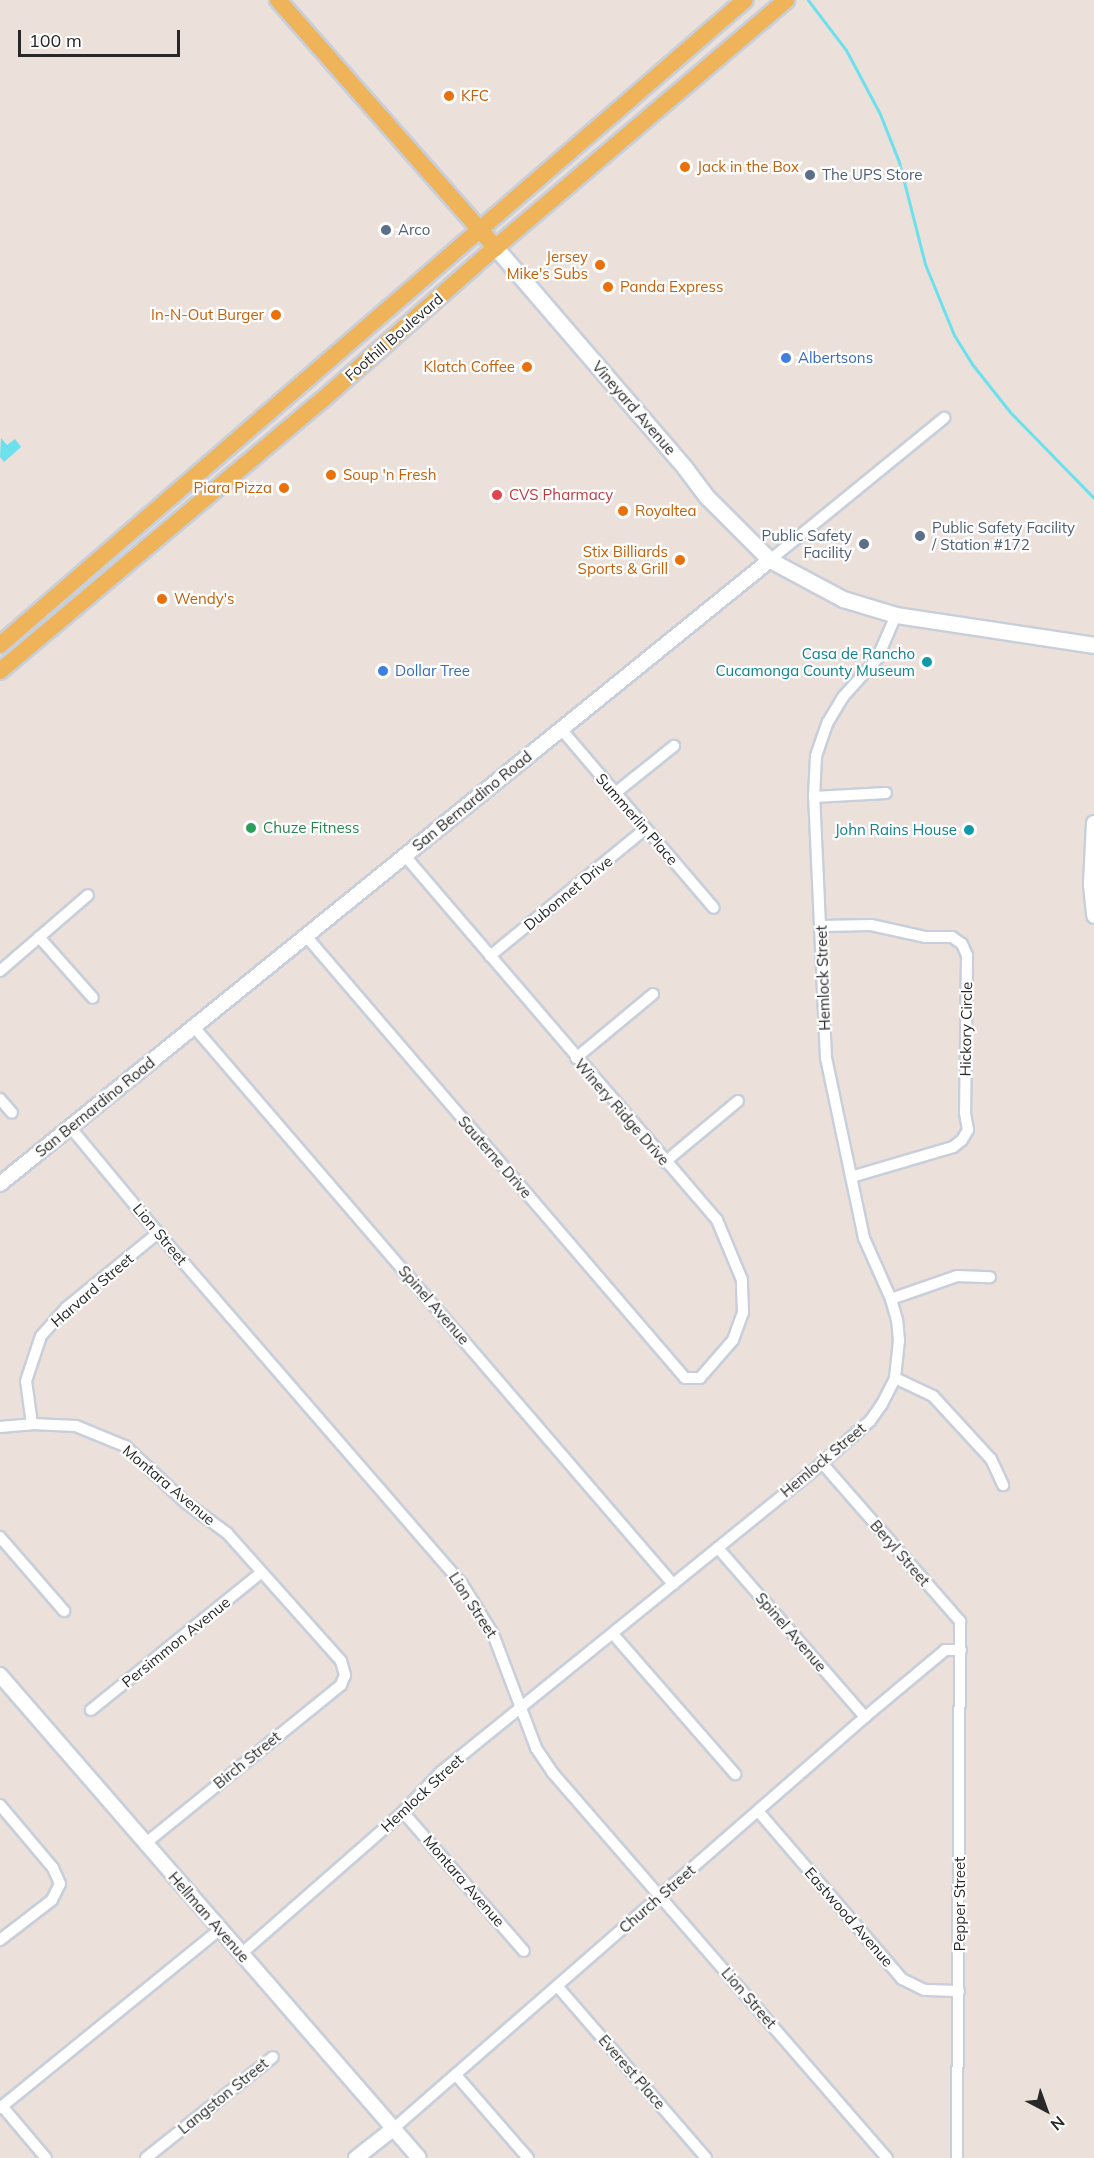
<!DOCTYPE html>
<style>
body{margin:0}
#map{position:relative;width:1094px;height:2158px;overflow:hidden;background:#ebe0da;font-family:Mulish,sans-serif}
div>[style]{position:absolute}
.water>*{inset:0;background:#6ce1ed}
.stream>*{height:3px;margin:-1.5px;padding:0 1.5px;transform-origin:1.5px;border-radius:1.5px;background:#6ce1ed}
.roads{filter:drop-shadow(2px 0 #c8cfda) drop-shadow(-2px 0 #c8cfda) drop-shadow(0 2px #c8cfda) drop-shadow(0 -2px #c8cfda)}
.minor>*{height:10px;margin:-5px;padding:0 5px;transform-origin:5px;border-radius:5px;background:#fff}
.tertiary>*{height:14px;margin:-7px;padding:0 7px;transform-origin:7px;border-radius:7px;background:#fff}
.secondary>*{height:15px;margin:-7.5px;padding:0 7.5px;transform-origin:7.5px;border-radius:7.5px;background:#fff}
.primary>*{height:16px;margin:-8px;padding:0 8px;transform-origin:8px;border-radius:8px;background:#efb35a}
.dots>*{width:16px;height:16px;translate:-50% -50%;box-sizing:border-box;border:3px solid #fff;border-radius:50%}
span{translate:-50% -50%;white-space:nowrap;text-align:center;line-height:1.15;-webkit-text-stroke:4.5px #fff;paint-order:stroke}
.food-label{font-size:15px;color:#c56008}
.left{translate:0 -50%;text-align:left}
.right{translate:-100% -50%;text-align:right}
.service-label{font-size:15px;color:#4e5e75}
.street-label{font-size:15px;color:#282828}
.shop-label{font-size:15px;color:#366cbe}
.health-label{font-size:15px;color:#be3a42}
.culture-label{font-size:15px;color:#0d838f}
.leisure-label{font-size:15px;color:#27864d}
.north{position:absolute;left:1016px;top:2080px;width:60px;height:60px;-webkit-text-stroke:4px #fff;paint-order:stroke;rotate:139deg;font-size:16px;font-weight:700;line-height:24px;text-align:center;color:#282828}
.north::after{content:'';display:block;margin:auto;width:21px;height:27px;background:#282828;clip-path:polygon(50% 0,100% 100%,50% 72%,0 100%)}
.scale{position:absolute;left:18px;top:30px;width:162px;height:27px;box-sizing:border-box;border:3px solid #282828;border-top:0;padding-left:8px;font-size:18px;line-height:21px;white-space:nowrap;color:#282828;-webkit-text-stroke:4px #fff;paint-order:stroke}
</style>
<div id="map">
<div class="water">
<div style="clip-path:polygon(1px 438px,7px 445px,15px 439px,21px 447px,4px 462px,0 457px)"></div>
</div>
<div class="stream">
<div style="left:808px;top:0;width:63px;rotate:52.8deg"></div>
<div style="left:846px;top:50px;width:72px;rotate:62deg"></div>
<div style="left:880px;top:114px;width:52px;rotate:68.4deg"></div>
<div style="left:899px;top:162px;width:105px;rotate:75.7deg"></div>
<div style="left:925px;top:264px;width:77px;rotate:67.8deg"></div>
<div style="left:954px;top:335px;width:34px;rotate:58deg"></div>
<div style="left:972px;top:364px;width:61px;rotate:51.6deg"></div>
<div style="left:1010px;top:412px;width:120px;rotate:45.7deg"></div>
</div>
<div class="roads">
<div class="minor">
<div style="left:770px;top:560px;width:225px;rotate:-39.2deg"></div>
<div style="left:561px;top:729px;width:235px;rotate:49.5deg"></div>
<div style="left:614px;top:794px;width:77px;rotate:-38.7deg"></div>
<div style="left:814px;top:797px;width:72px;rotate:-3.2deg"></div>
<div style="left:821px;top:926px;width:50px;rotate:-1.1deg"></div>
<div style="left:871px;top:925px;width:55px;rotate:12.5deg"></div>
<div style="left:925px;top:937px;width:27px"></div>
<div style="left:952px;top:937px;width:12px;rotate:35deg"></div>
<div style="left:962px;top:944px;width:12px;rotate:66deg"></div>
<div style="left:967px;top:955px;width:158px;rotate:90.7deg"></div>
<div style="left:965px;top:1113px;width:17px;rotate:80deg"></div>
<div style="left:968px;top:1130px;width:12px;rotate:121deg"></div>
<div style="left:962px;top:1140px;width:11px;rotate:142deg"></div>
<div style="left:953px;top:1147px;width:106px;rotate:163.6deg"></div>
<div style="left:306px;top:936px;width:582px;rotate:49.39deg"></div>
<div style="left:685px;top:1378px;width:15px"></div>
<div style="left:700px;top:1378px;width:50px;rotate:-49deg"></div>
<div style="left:733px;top:1340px;width:29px;rotate:-70deg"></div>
<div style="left:743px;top:1313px;width:33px;rotate:-92deg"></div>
<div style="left:742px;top:1280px;width:65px;rotate:-112.6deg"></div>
<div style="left:717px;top:1220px;width:479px;rotate:-130.6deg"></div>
<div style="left:39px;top:937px;width:81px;rotate:48.5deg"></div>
<div style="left:490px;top:956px;width:200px;rotate:-39.3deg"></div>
<div style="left:0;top:971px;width:116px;rotate:-40.8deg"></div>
<div style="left:194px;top:1027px;width:735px;rotate:49.31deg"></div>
<div style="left:576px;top:1058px;width:100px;rotate:-39.7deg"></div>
<div style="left:0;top:1099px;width:18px;rotate:49deg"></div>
<div style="left:70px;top:1127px;width:138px;rotate:50.3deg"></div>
<div style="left:158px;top:1233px;width:464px;rotate:49.1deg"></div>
<div style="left:462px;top:1584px;width:59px;rotate:58.2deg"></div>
<div style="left:493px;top:1634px;width:122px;rotate:69.3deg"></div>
<div style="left:536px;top:1748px;width:29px;rotate:56deg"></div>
<div style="left:552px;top:1772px;width:511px;rotate:49.05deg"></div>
<div style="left:665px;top:1162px;width:95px;rotate:-39.9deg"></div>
<div style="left:891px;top:1299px;width:70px;rotate:-19.2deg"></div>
<div style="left:957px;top:1276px;width:33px;rotate:2deg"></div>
<div style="left:895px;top:1378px;width:42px;rotate:25.3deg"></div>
<div style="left:933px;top:1396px;width:86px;rotate:47.4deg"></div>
<div style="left:991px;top:1459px;width:29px;rotate:65deg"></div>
<div style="left:32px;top:1424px;width:43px;rotate:-97.9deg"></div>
<div style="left:26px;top:1381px;width:47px;rotate:-71.6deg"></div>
<div style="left:41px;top:1336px;width:38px;rotate:-48deg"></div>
<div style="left:66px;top:1308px;width:119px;rotate:-39.2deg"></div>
<div style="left:0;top:1427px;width:32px;rotate:-5deg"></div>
<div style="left:32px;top:1424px;width:44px;rotate:2.6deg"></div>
<div style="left:76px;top:1426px;width:53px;rotate:22.2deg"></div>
<div style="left:125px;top:1446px;width:83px;rotate:43.1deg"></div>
<div style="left:186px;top:1503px;width:51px;rotate:36.2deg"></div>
<div style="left:227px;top:1533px;width:171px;rotate:48.3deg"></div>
<div style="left:341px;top:1661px;width:15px;rotate:74deg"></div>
<div style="left:345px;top:1675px;width:11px;rotate:112deg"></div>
<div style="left:341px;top:1685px;width:251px;rotate:141deg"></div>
<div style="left:822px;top:1463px;width:210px;rotate:48.9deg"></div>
<div style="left:960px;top:1621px;width:537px;rotate:90.32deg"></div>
<div style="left:0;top:1537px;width:98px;rotate:49.1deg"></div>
<div style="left:718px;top:1548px;width:224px;rotate:49deg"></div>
<div style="left:613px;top:1634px;width:186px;rotate:48.9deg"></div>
<div style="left:91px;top:1710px;width:218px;rotate:-38.9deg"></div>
<div style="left:0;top:1805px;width:82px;rotate:49.9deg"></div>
<div style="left:53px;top:1868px;width:17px;rotate:66deg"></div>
<div style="left:60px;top:1884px;width:18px;rotate:117deg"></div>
<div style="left:52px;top:1900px;width:66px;rotate:142.4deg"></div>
<div style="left:758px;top:1811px;width:221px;rotate:49.4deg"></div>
<div style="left:902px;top:1979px;width:25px;rotate:26deg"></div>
<div style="left:925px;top:1990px;width:34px;rotate:2deg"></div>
<div style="left:403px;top:1812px;width:184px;rotate:49deg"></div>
<div style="left:241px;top:1954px;width:215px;rotate:-41.2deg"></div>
<div style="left:403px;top:1812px;width:55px;rotate:-46.5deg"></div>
<div style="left:441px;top:1772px;width:491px;rotate:-39deg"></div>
<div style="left:822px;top:1463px;width:64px;rotate:-41.2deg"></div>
<div style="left:870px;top:1421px;width:21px;rotate:-55deg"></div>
<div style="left:882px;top:1404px;width:29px;rotate:-63deg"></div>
<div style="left:895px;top:1378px;width:37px;rotate:-84deg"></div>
<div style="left:899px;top:1341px;width:21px;rotate:-95deg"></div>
<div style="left:897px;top:1320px;width:22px;rotate:-106deg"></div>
<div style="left:891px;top:1299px;width:67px;rotate:-113.9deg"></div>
<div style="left:864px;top:1238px;width:184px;rotate:-101.9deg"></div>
<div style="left:826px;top:1058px;width:261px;rotate:-92.6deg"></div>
<div style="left:814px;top:797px;width:41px;rotate:-87.2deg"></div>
<div style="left:816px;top:756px;width:36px;rotate:-71deg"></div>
<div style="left:828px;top:722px;width:29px;rotate:-59deg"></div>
<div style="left:843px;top:697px;width:51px;rotate:-48.2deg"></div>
<div style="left:877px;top:659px;width:48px;rotate:-66.6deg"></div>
<div style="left:558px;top:1987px;width:226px;rotate:49.1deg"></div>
<div style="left:456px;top:2075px;width:110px;rotate:49.1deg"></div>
<div style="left:2px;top:2106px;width:68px;rotate:49.8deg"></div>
<div style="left:0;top:2108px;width:284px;rotate:-39.1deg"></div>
<div style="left:393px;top:2129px;width:627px;rotate:-41.12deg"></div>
<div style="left:865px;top:1717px;width:104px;rotate:-39.9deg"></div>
<div style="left:945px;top:1650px;width:16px"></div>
<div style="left:146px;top:2158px;width:162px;rotate:-38.5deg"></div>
</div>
<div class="tertiary">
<div style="left:1094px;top:823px;width:62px;rotate:92.8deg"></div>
<div style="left:1091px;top:885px;width:31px;rotate:84deg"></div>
<div style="left:0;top:1184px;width:991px;rotate:-39.02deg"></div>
<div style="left:0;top:1675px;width:639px;rotate:49.06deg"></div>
<div style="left:356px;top:2158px;width:47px;rotate:-38.1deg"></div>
</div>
<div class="secondary">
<div style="left:496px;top:248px;width:290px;rotate:49.3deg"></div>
<div style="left:685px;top:468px;width:36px;rotate:53deg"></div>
<div style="left:707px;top:497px;width:89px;rotate:45deg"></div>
<div style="left:770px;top:560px;width:83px;rotate:28.1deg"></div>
<div style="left:843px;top:599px;width:55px;rotate:16.8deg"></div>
<div style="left:896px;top:615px;width:200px;rotate:8.6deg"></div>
</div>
<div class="primary">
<div style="left:278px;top:0;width:330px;rotate:48.7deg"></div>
<div style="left:0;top:645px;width:985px;rotate:-40.89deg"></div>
<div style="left:0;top:671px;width:419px;rotate:-40.1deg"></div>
<div style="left:321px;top:401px;width:205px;rotate:-41.4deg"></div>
<div style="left:475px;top:265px;width:409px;rotate:-40.4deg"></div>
</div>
</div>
<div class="dots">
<div style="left:449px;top:96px;background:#e8710a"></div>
<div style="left:685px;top:167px;background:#e8710a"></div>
<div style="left:810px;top:175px;background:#5c6f8a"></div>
<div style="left:386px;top:230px;background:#5c6f8a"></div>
<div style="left:600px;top:265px;background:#e8710a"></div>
<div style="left:608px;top:287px;background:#e8710a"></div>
<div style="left:276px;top:315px;background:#e8710a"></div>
<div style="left:786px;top:358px;background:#3f7fe0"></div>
<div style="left:527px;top:367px;background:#e8710a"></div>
<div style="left:331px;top:475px;background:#e8710a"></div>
<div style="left:284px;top:488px;background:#e8710a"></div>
<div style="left:497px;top:495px;background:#e0444e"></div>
<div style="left:623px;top:511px;background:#e8710a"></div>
<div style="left:920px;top:536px;background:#5c6f8a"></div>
<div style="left:864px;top:544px;background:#5c6f8a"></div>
<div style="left:680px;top:560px;background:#e8710a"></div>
<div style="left:162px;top:599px;background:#e8710a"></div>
<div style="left:927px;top:662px;background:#0f9aa8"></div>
<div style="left:383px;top:671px;background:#3f7fe0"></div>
<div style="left:251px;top:828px;background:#2e9e5b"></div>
<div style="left:969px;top:830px;background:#0f9aa8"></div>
</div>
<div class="food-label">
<span class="left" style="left:461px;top:96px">KFC</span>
<span class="left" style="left:697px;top:167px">Jack in the Box</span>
<span class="right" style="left:588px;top:265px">Jersey<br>Mike's Subs</span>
<span class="left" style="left:620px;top:287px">Panda Express</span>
<span class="right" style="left:264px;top:315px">In-N-Out Burger</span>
<span class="right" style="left:515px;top:367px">Klatch Coffee</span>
<span class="left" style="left:343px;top:475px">Soup 'n Fresh</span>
<span class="right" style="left:272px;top:488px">Piara Pizza</span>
<span class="left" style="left:635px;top:511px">Royaltea</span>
<span class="right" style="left:668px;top:560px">Stix Billiards<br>Sports &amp; Grill</span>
<span class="left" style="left:174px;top:599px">Wendy's</span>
</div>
<div class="service-label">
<span class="left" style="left:822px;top:175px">The UPS Store</span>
<span class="left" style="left:398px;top:230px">Arco</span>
<span class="left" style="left:932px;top:536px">Public Safety Facility<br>/ Station #172</span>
<span class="right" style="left:852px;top:544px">Public Safety<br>Facility</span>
</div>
<div class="street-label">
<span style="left:394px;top:337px;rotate:-41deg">Foothill Boulevard</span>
<span style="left:634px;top:408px;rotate:49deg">Vineyard Avenue</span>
<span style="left:472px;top:801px;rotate:-39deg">San Bernardino Road</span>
<span style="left:637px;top:819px;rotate:49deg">Summerlin Place</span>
<span style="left:568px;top:893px;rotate:-39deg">Dubonnet Drive</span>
<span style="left:823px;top:978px;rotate:-92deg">Hemlock Street</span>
<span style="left:966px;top:1029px;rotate:-89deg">Hickory Circle</span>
<span style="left:95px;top:1107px;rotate:-39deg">San Bernardino Road</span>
<span style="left:622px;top:1112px;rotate:49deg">Winery Ridge Drive</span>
<span style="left:495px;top:1157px;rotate:49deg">Sauterne Drive</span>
<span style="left:160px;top:1234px;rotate:50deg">Lion Street</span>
<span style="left:92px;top:1290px;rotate:-41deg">Harvard Street</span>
<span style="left:434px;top:1305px;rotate:49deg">Spinel Avenue</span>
<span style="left:823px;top:1460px;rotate:-40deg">Hemlock Street</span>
<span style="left:169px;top:1485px;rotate:40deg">Montara Avenue</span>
<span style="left:900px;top:1553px;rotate:49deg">Beryl Street</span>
<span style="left:473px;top:1605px;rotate:57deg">Lion Street</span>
<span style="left:791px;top:1632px;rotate:49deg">Spinel Avenue</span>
<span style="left:176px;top:1642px;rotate:-39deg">Persimmon Avenue</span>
<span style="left:247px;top:1760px;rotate:-39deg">Birch Street</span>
<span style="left:422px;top:1793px;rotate:-43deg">Hemlock Street</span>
<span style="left:464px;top:1881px;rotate:49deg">Montara Avenue</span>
<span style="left:657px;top:1899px;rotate:-41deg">Church Street</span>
<span style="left:960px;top:1904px;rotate:-90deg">Pepper Street</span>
<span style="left:209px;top:1917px;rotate:49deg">Hellman Avenue</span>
<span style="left:849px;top:1917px;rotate:49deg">Eastwood Avenue</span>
<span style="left:749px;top:1998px;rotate:49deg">Lion Street</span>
<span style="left:632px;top:2072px;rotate:49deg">Everest Place</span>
<span style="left:223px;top:2096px;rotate:-39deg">Langston Street</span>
</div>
<div class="shop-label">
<span class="left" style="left:798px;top:358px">Albertsons</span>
<span class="left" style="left:395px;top:671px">Dollar Tree</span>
</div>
<div class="health-label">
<span class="left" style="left:509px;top:495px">CVS Pharmacy</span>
</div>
<div class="culture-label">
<span class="right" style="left:915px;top:662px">Casa de Rancho<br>Cucamonga County Museum</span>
<span class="right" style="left:957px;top:830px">John Rains House</span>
</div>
<div class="leisure-label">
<span class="left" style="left:263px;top:828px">Chuze Fitness</span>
</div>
<div class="north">N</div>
<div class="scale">100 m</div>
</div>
